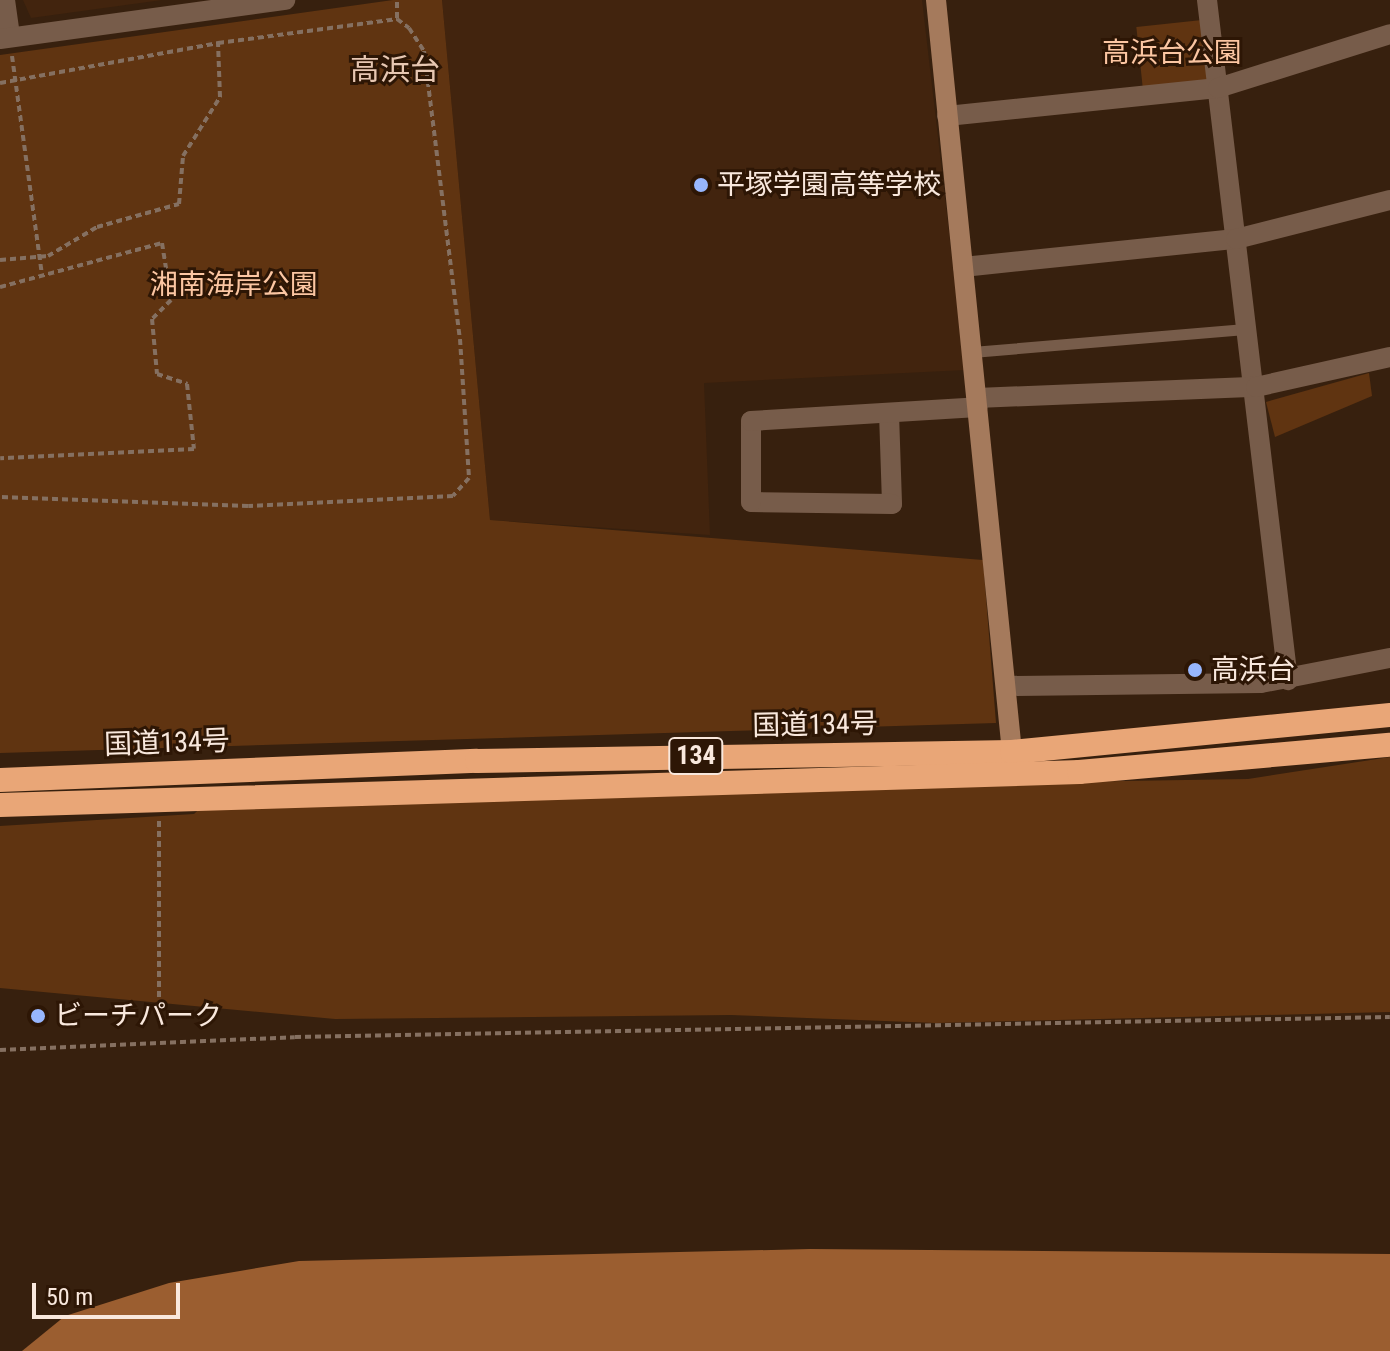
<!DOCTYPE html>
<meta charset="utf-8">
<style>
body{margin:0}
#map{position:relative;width:1390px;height:1351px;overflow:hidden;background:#37200e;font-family:"Roboto Condensed","Noto Sans JP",sans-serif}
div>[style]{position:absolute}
.built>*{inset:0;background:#42240e}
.green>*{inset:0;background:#603411;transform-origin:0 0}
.water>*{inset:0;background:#9b5e30}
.path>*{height:4px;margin-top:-2px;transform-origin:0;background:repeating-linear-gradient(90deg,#857061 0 6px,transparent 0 10px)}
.lane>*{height:11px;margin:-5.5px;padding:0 5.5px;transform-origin:5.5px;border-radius:5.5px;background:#775c4a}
.street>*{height:20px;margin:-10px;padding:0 10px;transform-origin:10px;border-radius:10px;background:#775c4a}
.secondary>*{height:20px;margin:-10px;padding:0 10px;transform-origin:10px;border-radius:10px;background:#a57a5c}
.highway>*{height:24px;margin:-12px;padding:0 12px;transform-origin:12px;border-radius:12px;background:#e9a677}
.dots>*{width:22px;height:22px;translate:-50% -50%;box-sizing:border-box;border:4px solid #2d1605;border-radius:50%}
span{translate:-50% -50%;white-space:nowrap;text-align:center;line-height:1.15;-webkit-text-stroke:6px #2d1605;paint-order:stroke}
.shield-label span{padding:2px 6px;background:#2d1605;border:2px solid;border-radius:6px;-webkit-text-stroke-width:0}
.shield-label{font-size:26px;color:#f9e8dd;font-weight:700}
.park-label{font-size:28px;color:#fcc6a2}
.poi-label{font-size:28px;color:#f9e8dd}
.left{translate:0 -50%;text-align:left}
.street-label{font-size:28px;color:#f9e8dd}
.neighbourhood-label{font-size:30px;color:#e7c7b2}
.scale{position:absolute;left:32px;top:1283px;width:148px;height:36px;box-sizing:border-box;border:4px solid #f9e8dd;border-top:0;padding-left:10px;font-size:24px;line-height:28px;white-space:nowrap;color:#f9e8dd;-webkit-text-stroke:6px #2d1605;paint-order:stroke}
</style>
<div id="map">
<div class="built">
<div style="clip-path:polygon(23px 0,162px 0,31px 18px)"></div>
<div style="clip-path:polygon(442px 0,922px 0,965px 370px,704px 383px,710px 535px,490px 520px)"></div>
</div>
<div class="green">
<div style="clip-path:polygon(393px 0,442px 0,490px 520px,983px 560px,996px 723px,0 753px,0 55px)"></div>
<div style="left:1202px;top:20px;width:60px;height:66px;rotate:84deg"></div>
<div style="clip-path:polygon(1369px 373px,1372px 396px,1275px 437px,1266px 402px)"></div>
<div style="clip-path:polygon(1390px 757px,1390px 1012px,936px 1023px,731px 1015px,335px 1019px,0 988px,0 826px,194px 814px,213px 796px,1248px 779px)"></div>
</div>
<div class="water">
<div style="clip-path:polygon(810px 1249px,1390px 1254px,1390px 1351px,22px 1351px,65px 1316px,169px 1283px,299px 1261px)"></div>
</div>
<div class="path">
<div style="left:397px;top:18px;width:18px;rotate:-90deg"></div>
<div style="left:12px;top:56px;width:221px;rotate:82.2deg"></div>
<div style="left:0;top:83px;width:222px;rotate:-10.4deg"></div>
<div style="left:218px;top:43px;width:181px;rotate:-7.6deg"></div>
<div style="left:397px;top:19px;width:15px;rotate:37deg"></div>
<div style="left:409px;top:28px;width:27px;rotate:57deg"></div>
<div style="left:424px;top:51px;width:290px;rotate:82.9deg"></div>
<div style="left:460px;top:339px;width:139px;rotate:86.3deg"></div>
<div style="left:469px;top:478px;width:24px;rotate:132deg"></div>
<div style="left:453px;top:496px;width:205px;rotate:177.2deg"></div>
<div style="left:248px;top:506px;width:248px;rotate:-177.9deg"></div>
<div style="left:0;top:260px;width:48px;rotate:-4.8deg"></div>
<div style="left:48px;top:256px;width:57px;rotate:-30.6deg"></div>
<div style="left:97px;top:227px;width:85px;rotate:-15.7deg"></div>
<div style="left:179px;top:204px;width:48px;rotate:-85.2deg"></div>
<div style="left:183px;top:156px;width:70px;rotate:-57.9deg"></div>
<div style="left:220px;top:97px;width:54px;rotate:-92.1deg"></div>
<div style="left:0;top:287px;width:168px;rotate:-15.2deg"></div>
<div style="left:162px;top:243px;width:58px;rotate:81deg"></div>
<div style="left:171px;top:300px;width:27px;rotate:135deg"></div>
<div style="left:152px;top:319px;width:55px;rotate:84.8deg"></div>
<div style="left:157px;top:374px;width:32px;rotate:18deg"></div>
<div style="left:187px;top:384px;width:65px;rotate:83.9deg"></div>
<div style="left:194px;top:449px;width:194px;rotate:177.3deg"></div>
<div style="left:159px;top:821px;width:191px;rotate:90deg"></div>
<div style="left:0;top:1050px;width:295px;rotate:-2.5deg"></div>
<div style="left:295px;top:1037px;width:1095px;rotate:-1.05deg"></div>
</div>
<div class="lane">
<div style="left:972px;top:352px;width:277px;rotate:-4.8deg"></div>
</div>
<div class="street">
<div style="left:5px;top:0;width:37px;rotate:82deg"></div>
<div style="left:1207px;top:0;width:685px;rotate:83.21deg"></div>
<div style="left:0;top:39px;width:288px;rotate:-7.8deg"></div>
<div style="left:947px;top:116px;width:272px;rotate:-5.9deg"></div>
<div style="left:1218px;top:88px;width:180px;rotate:-17.4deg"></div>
<div style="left:963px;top:267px;width:274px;rotate:-5.9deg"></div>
<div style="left:1236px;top:239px;width:159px;rotate:-14.2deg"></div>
<div style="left:977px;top:398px;width:279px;rotate:-2.3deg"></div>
<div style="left:1256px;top:387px;width:137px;rotate:-12.6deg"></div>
<div style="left:889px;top:413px;width:91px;rotate:88.1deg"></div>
<div style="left:892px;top:504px;width:141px;rotate:-179.2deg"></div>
<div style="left:751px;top:502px;width:81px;rotate:-90deg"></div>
<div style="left:751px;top:421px;width:227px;rotate:-3.5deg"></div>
<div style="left:1007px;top:686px;width:254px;rotate:-0.7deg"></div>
<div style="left:1261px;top:683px;width:131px;rotate:-11deg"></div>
</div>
<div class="secondary">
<div style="left:936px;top:0;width:756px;rotate:84.23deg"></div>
</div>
<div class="highway">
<div style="left:0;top:780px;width:477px;rotate:-2.3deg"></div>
<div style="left:477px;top:761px;width:535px;rotate:-0.96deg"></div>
<div style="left:1012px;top:752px;width:380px;rotate:-5.6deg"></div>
<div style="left:0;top:805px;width:1080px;rotate:-1.75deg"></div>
<div style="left:1079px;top:772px;width:312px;rotate:-5deg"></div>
</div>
<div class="dots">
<div style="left:701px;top:185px;background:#97b6fd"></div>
<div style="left:1195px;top:670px;background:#97b6fd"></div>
<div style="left:38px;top:1016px;background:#97b6fd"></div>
</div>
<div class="shield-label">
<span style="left:696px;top:756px">134</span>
</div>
<div class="park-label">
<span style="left:1172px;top:53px">高浜台公園</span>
<span style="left:234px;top:285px">湘南海岸公園</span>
</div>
<div class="poi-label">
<span class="left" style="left:717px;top:185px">平塚学園高等学校</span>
<span class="left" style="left:1211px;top:670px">高浜台</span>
<span class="left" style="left:54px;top:1016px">ビーチパーク</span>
</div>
<div class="street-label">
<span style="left:815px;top:725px;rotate:-1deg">国道134号</span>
<span style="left:167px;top:743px;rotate:-2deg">国道134号</span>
</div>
<div class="neighbourhood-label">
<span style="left:395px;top:70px">高浜台</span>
</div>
<div class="scale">50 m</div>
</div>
